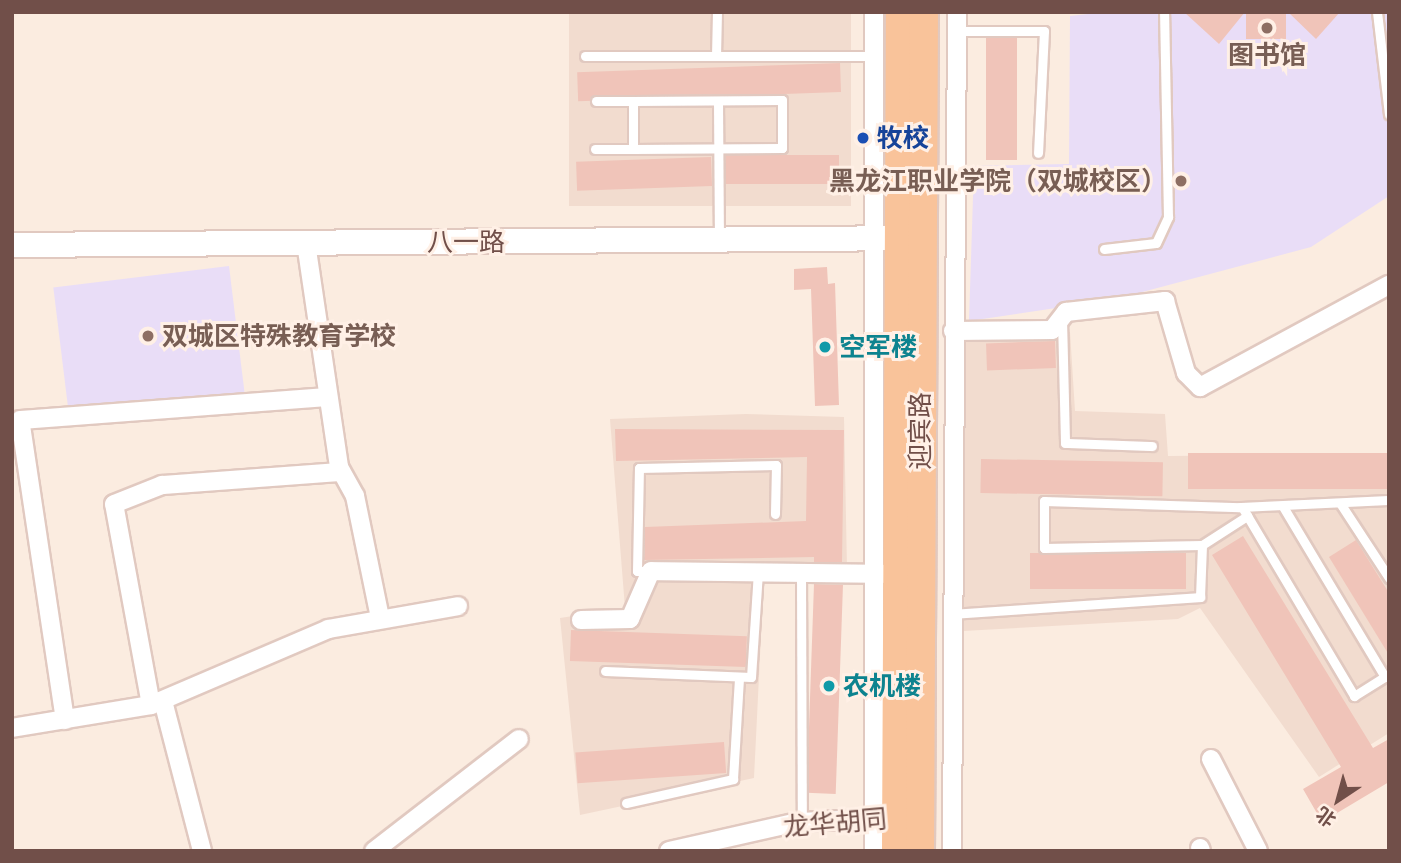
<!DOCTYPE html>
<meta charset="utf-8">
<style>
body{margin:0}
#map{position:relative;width:1401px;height:863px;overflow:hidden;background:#fbece0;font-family:Mulish,"Noto Sans SC",sans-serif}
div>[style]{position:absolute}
.residential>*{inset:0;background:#f2dccf;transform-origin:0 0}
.education>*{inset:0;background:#e9ddf7;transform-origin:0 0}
.building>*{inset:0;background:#f0c4b9;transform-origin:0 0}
.roads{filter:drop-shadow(2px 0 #e1c9c0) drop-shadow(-2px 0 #e1c9c0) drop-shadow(0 2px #e1c9c0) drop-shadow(0 -2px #e1c9c0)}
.lane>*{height:9px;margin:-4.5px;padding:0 4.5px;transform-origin:4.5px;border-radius:4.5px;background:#fff}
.street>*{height:18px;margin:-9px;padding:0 9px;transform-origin:9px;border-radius:9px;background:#fff}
.secondary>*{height:24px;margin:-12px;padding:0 12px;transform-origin:12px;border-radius:12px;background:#fff}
.primary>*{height:28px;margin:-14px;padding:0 14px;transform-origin:14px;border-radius:14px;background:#f9c39a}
.dots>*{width:19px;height:19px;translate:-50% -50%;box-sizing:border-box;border:4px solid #fff0e6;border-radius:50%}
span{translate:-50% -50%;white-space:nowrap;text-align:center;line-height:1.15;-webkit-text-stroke:6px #fff0e6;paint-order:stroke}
.education-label{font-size:26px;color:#785e54;font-weight:700}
.right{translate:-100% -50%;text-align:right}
.left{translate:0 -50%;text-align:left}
.transit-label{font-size:26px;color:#164399;font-weight:700}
.street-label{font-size:26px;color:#714f49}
.culture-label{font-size:26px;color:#0d838f;font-weight:700}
.frame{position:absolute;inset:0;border:14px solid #714f49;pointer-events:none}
.north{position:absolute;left:1303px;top:765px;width:70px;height:70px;-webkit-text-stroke:5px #fff0e6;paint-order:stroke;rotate:216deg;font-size:19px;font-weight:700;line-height:28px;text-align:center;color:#714f49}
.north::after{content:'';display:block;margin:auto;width:24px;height:32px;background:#714f49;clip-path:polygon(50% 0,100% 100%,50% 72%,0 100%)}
</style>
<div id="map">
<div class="residential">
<div style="left:569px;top:12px;width:282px;height:194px"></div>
<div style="clip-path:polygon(1070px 332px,1075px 411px,1165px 414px,1168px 456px,1389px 454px,1389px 733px,1319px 777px,1200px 608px,1178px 619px,963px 631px,966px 337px)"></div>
<div style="clip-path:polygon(746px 414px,844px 417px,847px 568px,764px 575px,754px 778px,580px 815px,560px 618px,625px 608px,610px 419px)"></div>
</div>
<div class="education">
<div style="clip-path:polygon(1106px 12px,1389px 12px,1389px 196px,1311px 247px,1116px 299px,969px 321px,974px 166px,1069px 164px,1070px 16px)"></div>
<div style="left:229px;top:266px;width:137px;height:177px;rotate:83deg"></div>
</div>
<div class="building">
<div style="clip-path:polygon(1184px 12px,1245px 12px,1219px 44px)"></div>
<div style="left:1246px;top:12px;width:40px;height:27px"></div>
<div style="clip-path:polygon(1288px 12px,1340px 12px,1316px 39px)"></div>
<div style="left:986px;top:38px;width:31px;height:122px"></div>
<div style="left:840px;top:63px;width:29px;height:263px;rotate:88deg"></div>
<div style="left:839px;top:155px;width:29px;height:114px;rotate:90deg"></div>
<div style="left:711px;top:157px;width:29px;height:135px;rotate:88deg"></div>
<div style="clip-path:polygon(827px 267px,828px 284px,835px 283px,839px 405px,815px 406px,811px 289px,794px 290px,794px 269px)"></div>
<div style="left:1055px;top:341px;width:27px;height:69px;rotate:88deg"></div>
<div style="clip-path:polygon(615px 429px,844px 430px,842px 562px,814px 562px,814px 557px,644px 560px,645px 527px,806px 521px,807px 457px,616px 461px)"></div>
<div style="left:1389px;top:453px;width:36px;height:201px;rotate:90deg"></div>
<div style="left:981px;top:459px;width:182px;height:34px;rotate:1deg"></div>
<div style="clip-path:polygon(1243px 536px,1373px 748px,1389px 739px,1389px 782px,1322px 822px,1303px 789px,1341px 767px,1212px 555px)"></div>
<div style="clip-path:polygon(1356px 540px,1389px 593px,1389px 655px,1329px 557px)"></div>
<div style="left:1186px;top:553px;width:36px;height:156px;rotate:90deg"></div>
<div style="left:814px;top:584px;width:29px;height:209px;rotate:2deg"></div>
<div style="left:571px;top:630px;width:176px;height:31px;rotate:2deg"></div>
<div style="left:724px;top:742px;width:31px;height:149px;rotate:86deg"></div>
</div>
<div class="roads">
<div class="lane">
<div style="left:1377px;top:12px;width:103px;rotate:83.3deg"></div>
<div style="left:957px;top:31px;width:87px"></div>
<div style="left:1044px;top:31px;width:122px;rotate:92.8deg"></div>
<div style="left:585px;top:56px;width:292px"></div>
<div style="left:716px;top:56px;width:44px;rotate:-88.7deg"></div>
<div style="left:782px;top:100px;width:48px;rotate:90deg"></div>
<div style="left:782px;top:148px;width:149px;rotate:179.6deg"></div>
<div style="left:633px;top:149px;width:48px;rotate:-90deg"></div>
<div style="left:633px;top:101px;width:149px;rotate:-0.4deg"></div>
<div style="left:596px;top:101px;width:37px"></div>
<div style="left:718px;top:101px;width:137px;rotate:89.6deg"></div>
<div style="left:595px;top:149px;width:38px"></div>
<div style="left:1104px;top:249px;width:52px;rotate:-6.6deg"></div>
<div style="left:1156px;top:243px;width:29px;rotate:-65deg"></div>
<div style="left:1168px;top:217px;width:205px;rotate:-91.1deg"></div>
<div style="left:1062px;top:319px;width:124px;rotate:88.6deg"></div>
<div style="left:1065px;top:443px;width:87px;rotate:2deg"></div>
<div style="left:1340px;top:503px;width:90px;rotate:56.8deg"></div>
<div style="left:1242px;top:507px;width:220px;rotate:59.3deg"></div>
<div style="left:1354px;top:696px;width:36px;rotate:-32deg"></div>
<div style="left:1385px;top:677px;width:200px;rotate:-120.9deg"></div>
<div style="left:1202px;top:545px;width:54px;rotate:-32.8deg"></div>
<div style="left:651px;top:571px;width:14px;rotate:180deg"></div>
<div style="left:637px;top:571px;width:103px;rotate:-88.9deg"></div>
<div style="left:639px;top:468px;width:137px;rotate:-1.3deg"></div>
<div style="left:776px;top:465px;width:49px;rotate:91.2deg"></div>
<div style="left:801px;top:573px;width:249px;rotate:89.8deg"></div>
<div style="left:952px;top:614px;width:249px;rotate:-3.9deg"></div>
<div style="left:1200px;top:597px;width:52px;rotate:-87.8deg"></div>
<div style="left:1202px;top:545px;width:158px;rotate:178.9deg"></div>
<div style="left:1044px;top:548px;width:47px;rotate:-90deg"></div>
<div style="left:1044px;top:501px;width:196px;rotate:1.8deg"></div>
<div style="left:1240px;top:507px;width:149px;rotate:-2.7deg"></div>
<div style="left:605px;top:671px;width:146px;rotate:2.4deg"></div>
<div style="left:751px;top:677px;width:105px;rotate:-86.2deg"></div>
<div style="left:626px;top:803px;width:110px;rotate:-12.6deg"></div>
<div style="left:733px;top:779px;width:102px;rotate:-86.6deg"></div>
</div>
<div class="street">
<div style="left:874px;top:12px;width:839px;rotate:90deg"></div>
<div style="left:306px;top:243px;width:226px;rotate:81.6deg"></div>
<div style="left:339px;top:467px;width:33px;rotate:61deg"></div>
<div style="left:355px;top:496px;width:125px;rotate:78.4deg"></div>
<div style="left:953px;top:331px;width:99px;rotate:-0.6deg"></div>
<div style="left:1052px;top:330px;width:23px;rotate:-52deg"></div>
<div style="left:1066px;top:312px;width:100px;rotate:-6.3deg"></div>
<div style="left:1165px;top:301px;width:75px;rotate:73.7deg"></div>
<div style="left:1186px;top:373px;width:20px;rotate:45deg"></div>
<div style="left:1200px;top:387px;width:215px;rotate:-28.4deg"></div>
<div style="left:581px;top:620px;width:49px;rotate:-1.2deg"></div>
<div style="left:630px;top:619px;width:52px;rotate:-66.4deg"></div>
<div style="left:651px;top:571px;width:233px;rotate:0.7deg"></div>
<div style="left:163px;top:701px;width:155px;rotate:75.4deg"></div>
<div style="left:151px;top:705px;width:204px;rotate:-100.4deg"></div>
<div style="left:114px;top:504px;width:52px;rotate:-21.6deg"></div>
<div style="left:162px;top:485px;width:179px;rotate:-4.2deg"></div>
<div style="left:65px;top:720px;width:303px;rotate:-98.5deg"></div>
<div style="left:20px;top:420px;width:309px;rotate:-4.3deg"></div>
<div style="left:12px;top:728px;width:141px;rotate:-9.4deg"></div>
<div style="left:151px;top:705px;width:193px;rotate:-23.2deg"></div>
<div style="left:328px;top:629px;width:132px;rotate:-10deg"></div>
<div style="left:1211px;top:759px;width:103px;rotate:62.9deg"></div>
<div style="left:1200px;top:848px;width:3px;rotate:72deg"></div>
<div style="left:374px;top:851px;width:183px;rotate:-37.7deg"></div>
<div style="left:669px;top:851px;width:132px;rotate:-12.7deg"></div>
<div style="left:798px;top:822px;width:88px;rotate:-2.6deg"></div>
<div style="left:952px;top:851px;width:839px;rotate:-89.66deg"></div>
</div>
<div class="secondary">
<div style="left:12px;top:245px;width:904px;rotate:-0.44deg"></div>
</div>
<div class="primary">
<div style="left:896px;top:851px;width:839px;rotate:-89.73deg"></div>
<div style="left:920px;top:851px;width:839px;rotate:-89.73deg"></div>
</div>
</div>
<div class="dots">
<div style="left:1267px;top:28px;background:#8d6e63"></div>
<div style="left:863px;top:138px;background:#1a4fb4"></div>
<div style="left:1181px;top:181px;background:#8d6e63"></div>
<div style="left:148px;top:336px;background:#8d6e63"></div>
<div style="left:825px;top:347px;background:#0f9aa8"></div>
<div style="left:829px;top:686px;background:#0f9aa8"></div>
</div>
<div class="education-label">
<span style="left:1267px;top:55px">图书馆</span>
<span class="right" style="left:1167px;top:181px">黑龙江职业学院（双城校区）</span>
<span class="left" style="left:162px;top:336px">双城区特殊教育学校</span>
</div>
<div class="transit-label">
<span class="left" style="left:877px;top:138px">牧校</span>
</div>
<div class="street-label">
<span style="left:466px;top:242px">八一路</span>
<span style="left:920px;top:431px;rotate:-90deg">迎宾路</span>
<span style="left:835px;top:823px;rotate:-5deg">龙华胡同</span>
</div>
<div class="culture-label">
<span class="left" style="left:839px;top:347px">空军楼</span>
<span class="left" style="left:843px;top:686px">农机楼</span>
</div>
<div class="frame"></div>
<div class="north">北</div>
</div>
